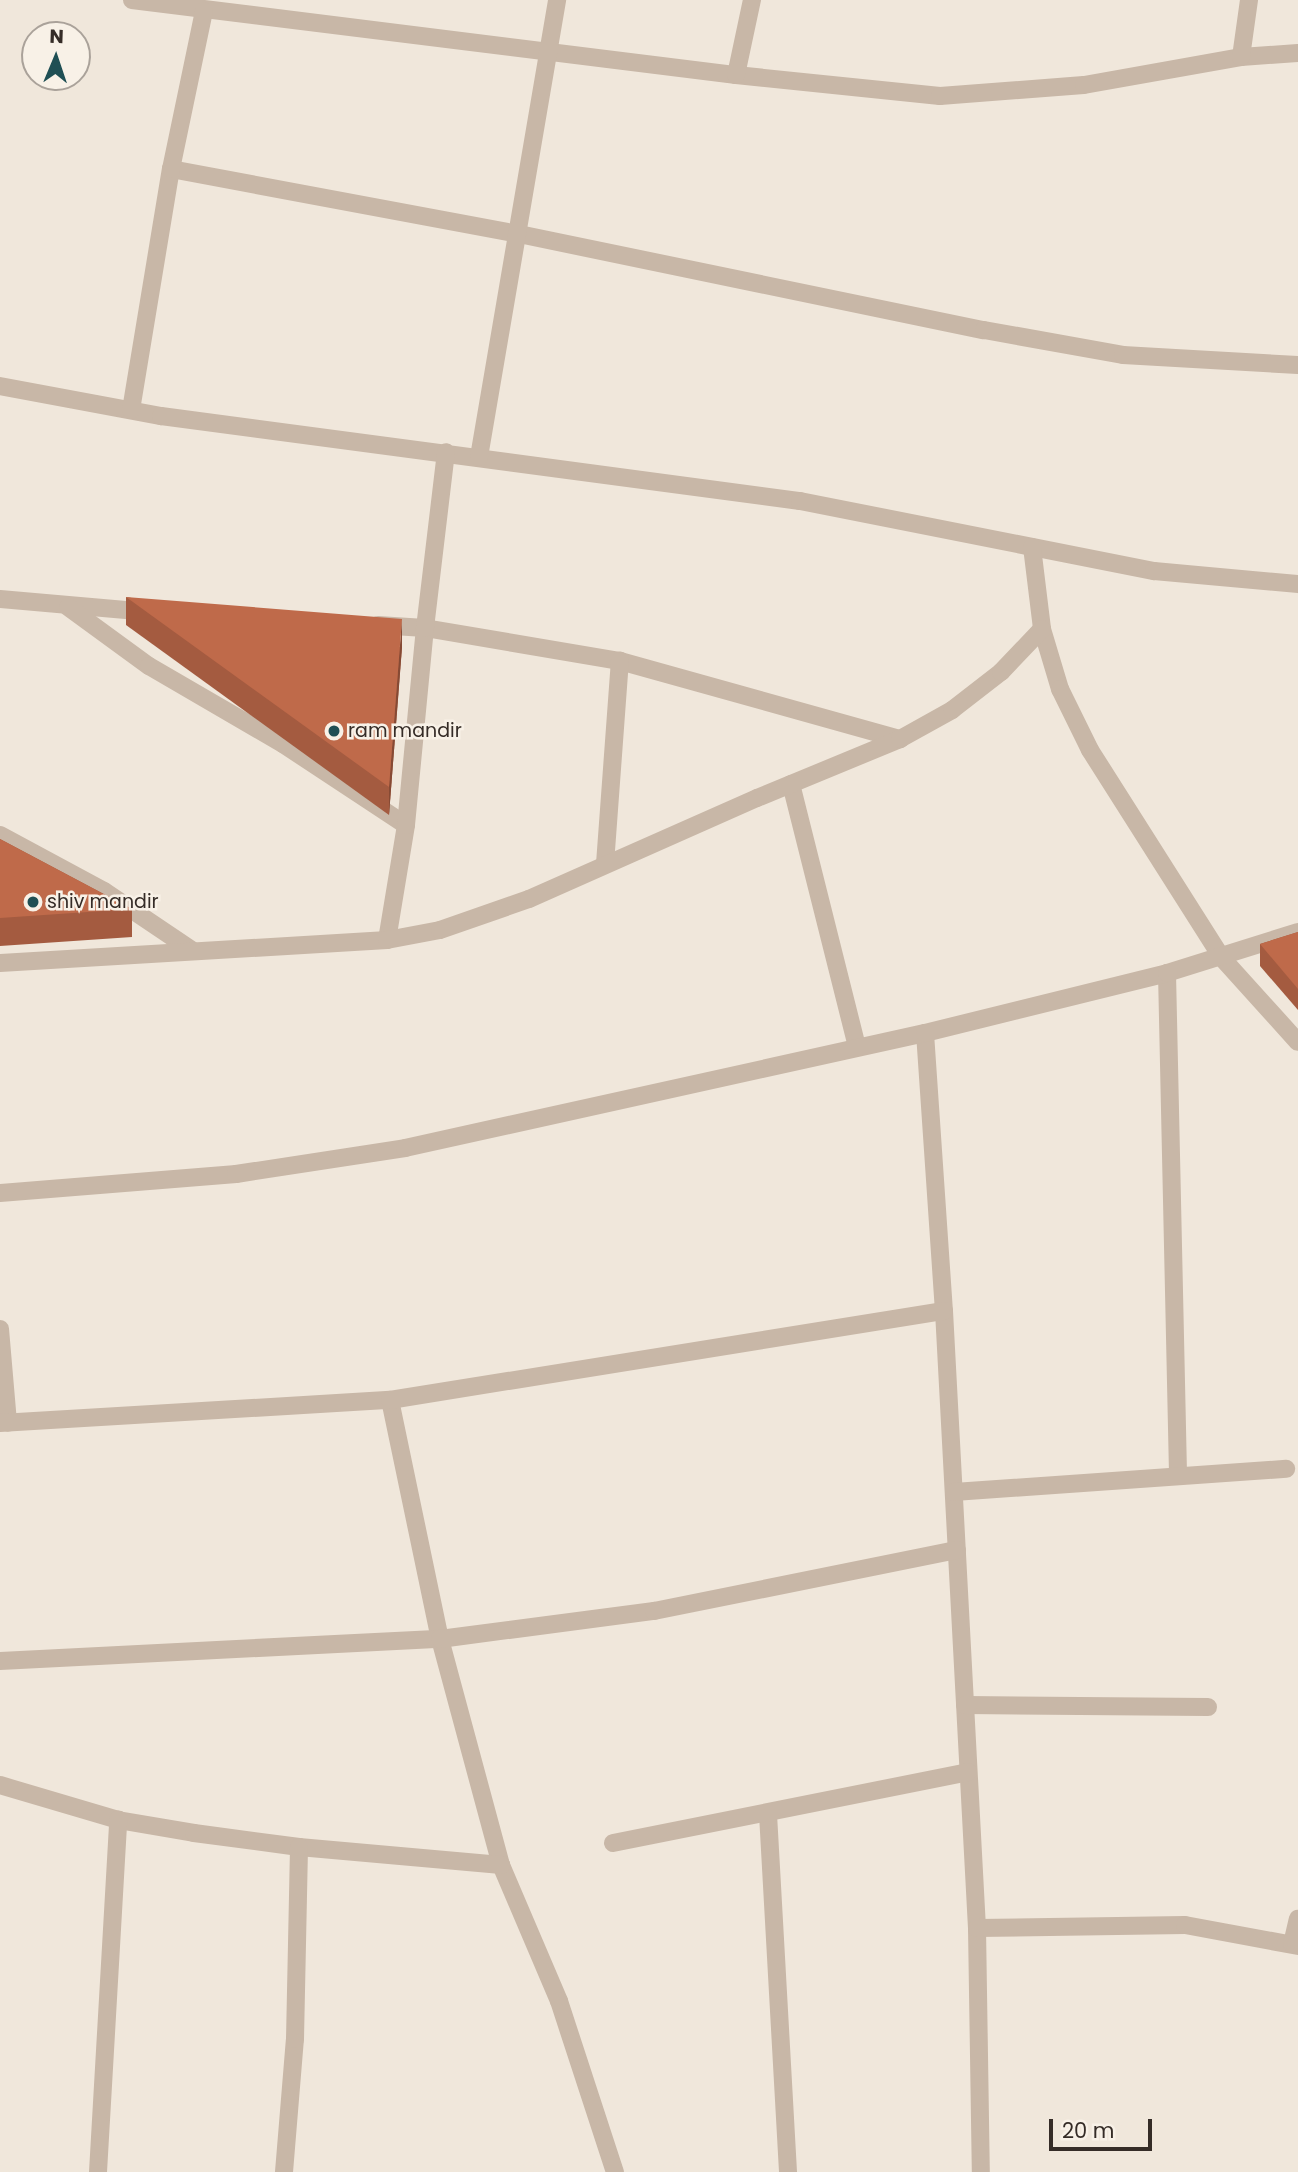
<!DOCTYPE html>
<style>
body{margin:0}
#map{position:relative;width:1298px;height:2172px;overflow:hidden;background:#f0e7db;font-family:Poppins,sans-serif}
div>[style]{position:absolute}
.street>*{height:18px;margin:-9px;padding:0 9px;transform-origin:9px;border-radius:9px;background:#c8b7a7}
.wall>*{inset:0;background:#a45b40}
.shaded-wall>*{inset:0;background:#864a34}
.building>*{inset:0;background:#bf6a4a}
.dots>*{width:19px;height:19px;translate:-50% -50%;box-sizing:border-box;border:4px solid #f8f1e7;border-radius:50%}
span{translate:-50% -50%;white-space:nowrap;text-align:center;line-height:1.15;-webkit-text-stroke:5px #f8f1e7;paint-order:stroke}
.poi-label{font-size:19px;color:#352c27}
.left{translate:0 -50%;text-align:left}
.north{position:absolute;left:21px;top:21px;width:70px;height:70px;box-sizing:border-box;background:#f8f1e7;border:2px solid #aaa29a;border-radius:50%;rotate:2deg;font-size:19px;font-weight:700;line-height:28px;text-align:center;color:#352c27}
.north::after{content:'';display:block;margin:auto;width:24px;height:32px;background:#1f4f54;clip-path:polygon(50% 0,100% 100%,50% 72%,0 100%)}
.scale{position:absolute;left:1049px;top:2119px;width:103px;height:32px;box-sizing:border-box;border:4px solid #352c27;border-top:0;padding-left:9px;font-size:21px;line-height:24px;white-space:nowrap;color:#352c27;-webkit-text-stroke:5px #f8f1e7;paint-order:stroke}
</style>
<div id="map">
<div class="street">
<div style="left:132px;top:0;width:609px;rotate:7.08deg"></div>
<div style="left:736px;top:75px;width:205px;rotate:5.9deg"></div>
<div style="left:940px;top:96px;width:144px;rotate:-4.4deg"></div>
<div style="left:1084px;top:85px;width:159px;rotate:-10.1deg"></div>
<div style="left:1241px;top:57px;width:57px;rotate:-4deg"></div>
<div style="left:1241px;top:57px;width:58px;rotate:-82deg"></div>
<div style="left:736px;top:75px;width:77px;rotate:-78deg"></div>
<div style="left:171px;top:169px;width:354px;rotate:10.6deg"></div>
<div style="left:519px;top:234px;width:475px;rotate:11.7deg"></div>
<div style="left:984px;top:330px;width:141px;rotate:10.2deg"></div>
<div style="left:1123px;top:355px;width:175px;rotate:3.3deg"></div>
<div style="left:0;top:386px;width:164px;rotate:10.6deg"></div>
<div style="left:161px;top:416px;width:645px;rotate:7.58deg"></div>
<div style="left:800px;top:501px;width:361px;rotate:11.2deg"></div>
<div style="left:1154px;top:571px;width:145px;rotate:5.2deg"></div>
<div style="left:131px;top:410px;width:244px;rotate:-80.6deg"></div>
<div style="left:171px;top:169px;width:161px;rotate:-78.2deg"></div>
<div style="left:479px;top:457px;width:464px;rotate:-80.3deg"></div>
<div style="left:1032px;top:547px;width:83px;rotate:83deg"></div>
<div style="left:1042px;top:629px;width:63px;rotate:73.3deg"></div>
<div style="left:1060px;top:689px;width:68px;rotate:63.8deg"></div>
<div style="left:1090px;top:750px;width:246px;rotate:57.6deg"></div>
<div style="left:1222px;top:958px;width:113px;rotate:47.9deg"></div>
<div style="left:0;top:599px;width:149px;rotate:5deg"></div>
<div style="left:68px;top:607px;width:100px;rotate:36.1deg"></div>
<div style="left:149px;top:666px;width:155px;rotate:30.2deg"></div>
<div style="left:283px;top:744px;width:147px;rotate:33.4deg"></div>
<div style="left:378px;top:625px;width:47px;rotate:3.7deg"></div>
<div style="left:425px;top:628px;width:198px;rotate:9.6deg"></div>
<div style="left:620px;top:661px;width:291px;rotate:15.6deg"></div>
<div style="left:791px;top:784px;width:270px;rotate:75.9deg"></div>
<div style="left:0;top:835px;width:118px;rotate:28.3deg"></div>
<div style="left:104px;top:891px;width:107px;rotate:34deg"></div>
<div style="left:605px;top:864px;width:204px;rotate:-85.8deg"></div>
<div style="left:387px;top:940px;width:117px;rotate:-80.6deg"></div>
<div style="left:406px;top:825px;width:198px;rotate:-84.5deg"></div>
<div style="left:425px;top:628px;width:177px;rotate:-83.2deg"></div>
<div style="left:0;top:963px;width:388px;rotate:-3.4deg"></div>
<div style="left:387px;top:940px;width:54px;rotate:-10.7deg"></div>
<div style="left:440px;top:930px;width:94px;rotate:-19.2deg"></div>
<div style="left:529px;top:899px;width:249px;rotate:-23.9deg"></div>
<div style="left:757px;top:798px;width:155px;rotate:-22.4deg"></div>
<div style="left:900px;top:739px;width:60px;rotate:-29.1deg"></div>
<div style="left:952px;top:710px;width:62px;rotate:-37.8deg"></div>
<div style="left:1001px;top:672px;width:59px;rotate:-46.4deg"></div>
<div style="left:1167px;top:973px;width:502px;rotate:88.74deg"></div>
<div style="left:925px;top:1033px;width:279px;rotate:86.1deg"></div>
<div style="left:944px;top:1311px;width:618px;rotate:86.94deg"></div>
<div style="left:977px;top:1928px;width:244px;rotate:89.1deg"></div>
<div style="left:0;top:1193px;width:237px;rotate:-4.6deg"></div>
<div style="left:236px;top:1174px;width:171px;rotate:-8.7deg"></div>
<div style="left:405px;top:1148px;width:533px;rotate:-12.47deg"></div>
<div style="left:925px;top:1033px;width:249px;rotate:-13.9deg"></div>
<div style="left:1167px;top:973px;width:137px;rotate:-17.4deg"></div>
<div style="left:0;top:1329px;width:94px;rotate:85.1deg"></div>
<div style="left:390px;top:1400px;width:244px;rotate:78.2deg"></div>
<div style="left:440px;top:1639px;width:234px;rotate:74.9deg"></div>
<div style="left:501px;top:1865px;width:148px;rotate:66.9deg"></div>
<div style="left:559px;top:2001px;width:180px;rotate:71.9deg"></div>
<div style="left:0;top:1423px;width:391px;rotate:-3.4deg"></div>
<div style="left:390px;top:1400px;width:561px;rotate:-9.13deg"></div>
<div style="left:954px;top:1492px;width:333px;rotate:-4deg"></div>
<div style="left:0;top:1661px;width:441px;rotate:-2.9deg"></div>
<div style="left:440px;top:1639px;width:216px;rotate:-7.5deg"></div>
<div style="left:654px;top:1611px;width:309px;rotate:-11.4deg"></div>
<div style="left:965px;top:1705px;width:243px;rotate:0.5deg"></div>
<div style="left:0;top:1785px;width:123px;rotate:16.5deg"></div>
<div style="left:118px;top:1820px;width:77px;rotate:9.7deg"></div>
<div style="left:194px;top:1833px;width:106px;rotate:7.6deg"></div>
<div style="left:299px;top:1847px;width:203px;rotate:5.1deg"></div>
<div style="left:768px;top:1814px;width:359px;rotate:86.8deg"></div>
<div style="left:613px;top:1843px;width:362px;rotate:-11.3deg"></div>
<div style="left:977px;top:1928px;width:208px;rotate:-0.8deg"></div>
<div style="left:1185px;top:1925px;width:115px;rotate:10.5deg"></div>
<div style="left:1292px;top:1944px;width:26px;rotate:-77deg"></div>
<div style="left:98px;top:2172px;width:353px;rotate:-86.7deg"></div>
<div style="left:284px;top:2172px;width:133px;rotate:-85.3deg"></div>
<div style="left:295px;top:2039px;width:192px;rotate:-88.8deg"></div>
</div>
<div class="wall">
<div style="clip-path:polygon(126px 597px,402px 647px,389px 815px,126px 625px)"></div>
<div style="clip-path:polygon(0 839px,132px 909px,132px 937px,0 946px)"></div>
<div style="clip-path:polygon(1298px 932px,1298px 1010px,1260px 966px,1260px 944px)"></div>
</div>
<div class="shaded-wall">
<div style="clip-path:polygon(402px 619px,402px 647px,389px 815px,389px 787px)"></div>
</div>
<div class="building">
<div style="clip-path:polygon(126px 597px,402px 619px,389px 787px)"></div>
<div style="clip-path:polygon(0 839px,132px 909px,0 918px)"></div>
<div style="clip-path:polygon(1298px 932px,1298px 989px,1260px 944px)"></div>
</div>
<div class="dots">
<div style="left:334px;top:731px;background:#1f4f54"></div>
<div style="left:33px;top:902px;background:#1f4f54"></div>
</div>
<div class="poi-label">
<span class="left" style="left:348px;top:731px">ram mandir</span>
<span class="left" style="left:47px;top:902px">shiv mandir</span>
</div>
<div class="north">N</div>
<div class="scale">20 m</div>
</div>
